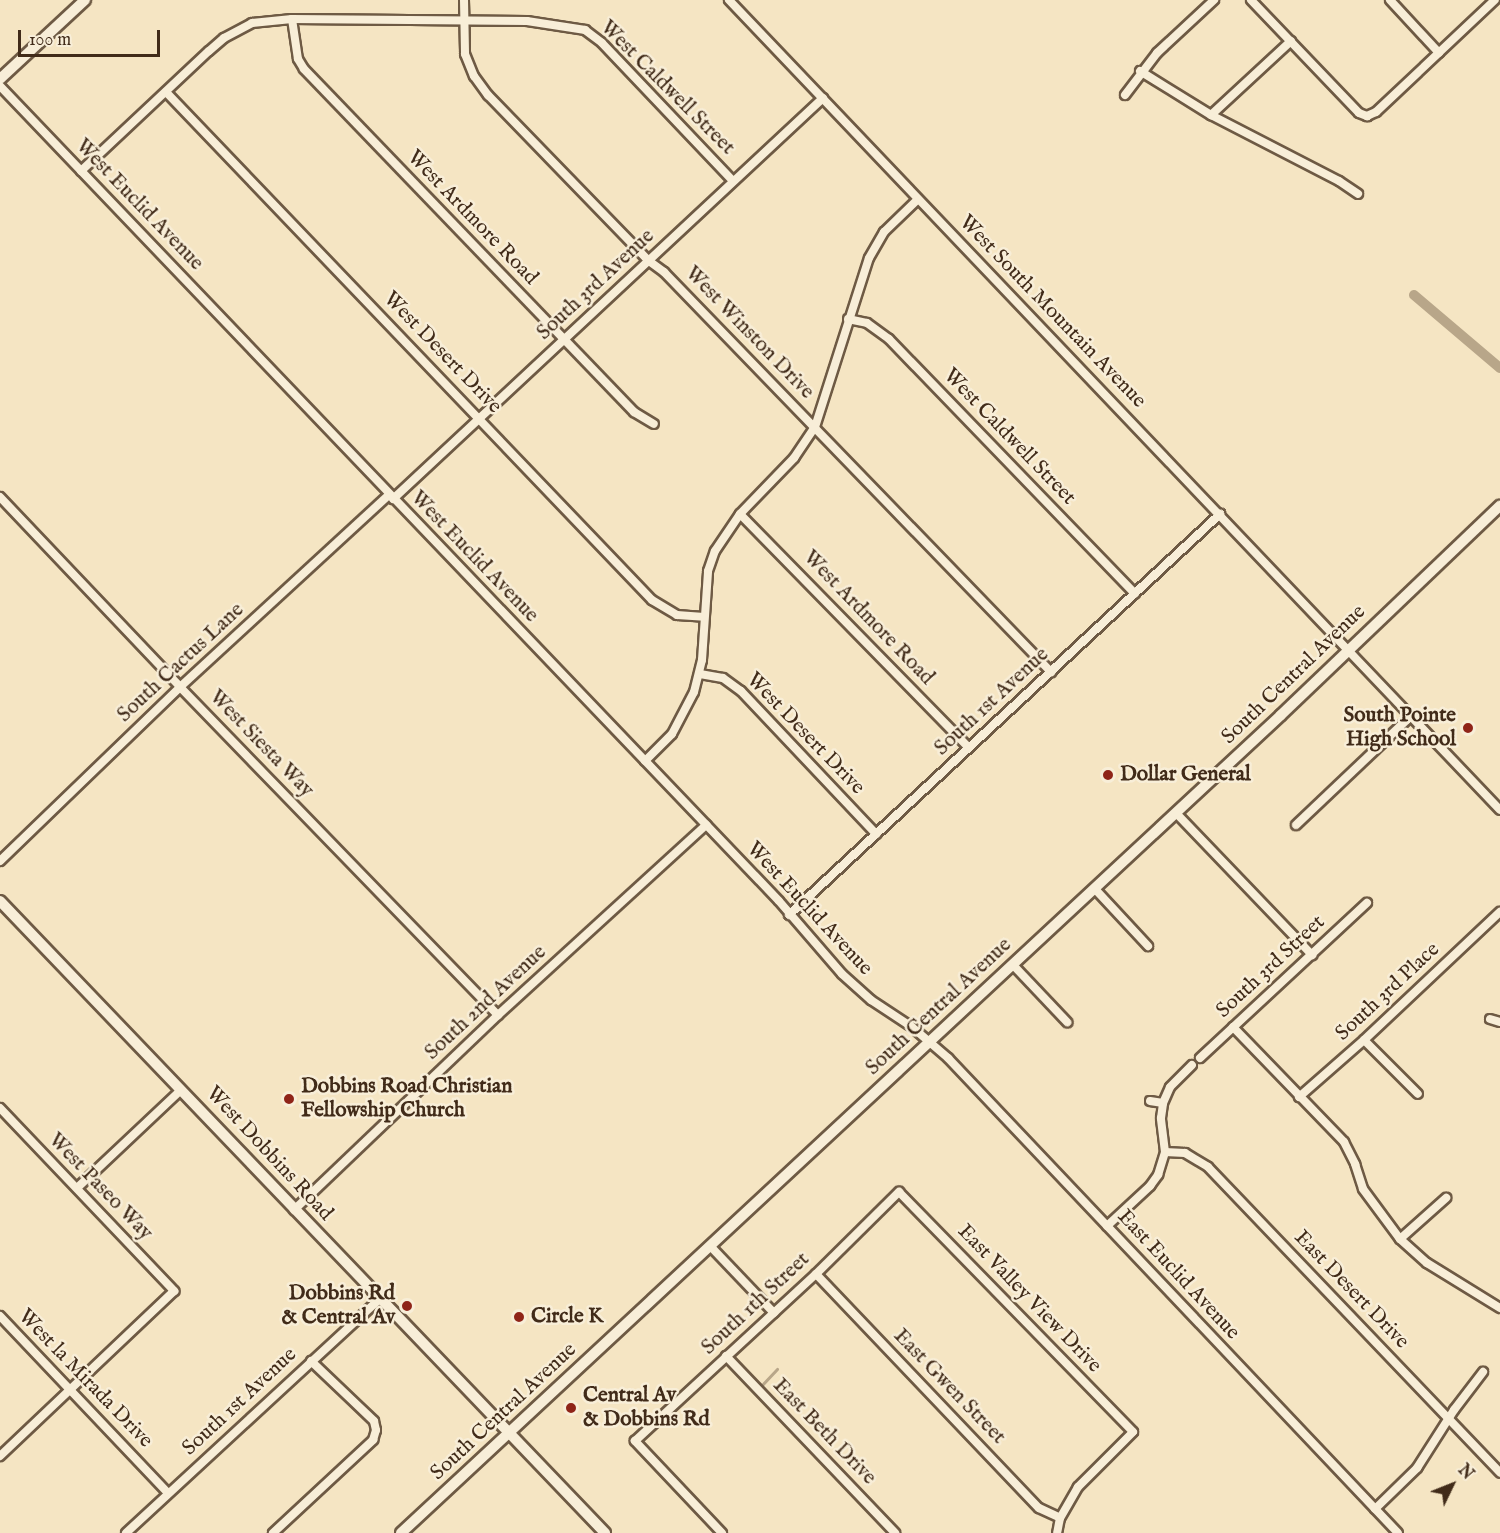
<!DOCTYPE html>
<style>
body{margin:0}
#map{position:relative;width:1500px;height:1533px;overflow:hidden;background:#f5e5c3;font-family:"IM FELL English",serif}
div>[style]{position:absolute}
.stream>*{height:3px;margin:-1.5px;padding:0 1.5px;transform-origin:1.5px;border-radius:1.5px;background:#b8a689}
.canal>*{height:10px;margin:-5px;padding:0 5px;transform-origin:5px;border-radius:5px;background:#b8a689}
.roads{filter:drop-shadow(2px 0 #6e5a44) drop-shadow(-2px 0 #6e5a44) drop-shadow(0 2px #6e5a44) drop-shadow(0 -2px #6e5a44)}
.street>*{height:8px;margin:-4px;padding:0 4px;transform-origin:4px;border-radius:4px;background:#f8eed8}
.secondary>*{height:10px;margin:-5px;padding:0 5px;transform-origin:5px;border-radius:5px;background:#f8eed8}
.dots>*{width:16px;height:16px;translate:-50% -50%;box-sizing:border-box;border:3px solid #f8eed8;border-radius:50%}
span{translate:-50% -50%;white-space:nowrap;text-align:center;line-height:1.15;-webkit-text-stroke:5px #f8eed8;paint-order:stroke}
.street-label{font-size:21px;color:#412b19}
.poi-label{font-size:21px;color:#412b19;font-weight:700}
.right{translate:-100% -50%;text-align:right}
.left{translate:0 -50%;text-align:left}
.north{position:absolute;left:1422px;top:1455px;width:60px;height:60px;-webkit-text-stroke:4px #f8eed8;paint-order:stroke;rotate:47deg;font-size:16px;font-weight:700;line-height:24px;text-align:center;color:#412b19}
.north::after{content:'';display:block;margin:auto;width:21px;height:27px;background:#412b19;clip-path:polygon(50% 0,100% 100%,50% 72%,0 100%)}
.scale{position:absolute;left:18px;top:30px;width:142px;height:27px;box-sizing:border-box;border:3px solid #412b19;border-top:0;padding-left:8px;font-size:18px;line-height:21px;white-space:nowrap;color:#412b19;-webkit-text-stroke:4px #f8eed8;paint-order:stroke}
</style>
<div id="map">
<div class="stream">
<div style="left:762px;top:1385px;width:22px;rotate:-47deg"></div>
</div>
<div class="canal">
<div style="left:1414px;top:295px;width:113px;rotate:40.3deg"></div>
</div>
<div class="roads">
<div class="street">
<div style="left:464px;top:0;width:54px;rotate:88.9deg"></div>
<div style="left:465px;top:54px;width:24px;rotate:68deg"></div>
<div style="left:474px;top:76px;width:24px;rotate:54deg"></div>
<div style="left:488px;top:95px;width:231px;rotate:45.9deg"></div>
<div style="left:649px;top:261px;width:19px;rotate:36deg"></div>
<div style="left:664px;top:272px;width:557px;rotate:45.95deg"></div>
<div style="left:729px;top:0;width:1118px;rotate:46.41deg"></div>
<div style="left:1251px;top:0;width:156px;rotate:46.3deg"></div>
<div style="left:1359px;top:113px;width:9px;rotate:21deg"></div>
<div style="left:1367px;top:116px;width:10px;rotate:-24deg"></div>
<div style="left:1376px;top:112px;width:163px;rotate:-43.3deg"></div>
<div style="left:1390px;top:0;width:72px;rotate:47.2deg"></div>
<div style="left:292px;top:19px;width:40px;rotate:81.5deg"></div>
<div style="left:298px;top:59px;width:12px;rotate:59deg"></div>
<div style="left:304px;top:69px;width:476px;rotate:46.1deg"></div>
<div style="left:634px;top:412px;width:23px;rotate:31deg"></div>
<div style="left:1140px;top:71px;width:84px;rotate:31.8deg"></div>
<div style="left:1211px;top:115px;width:144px;rotate:27.3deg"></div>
<div style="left:1339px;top:181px;width:23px;rotate:34deg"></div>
<div style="left:0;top:86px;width:1127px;rotate:46.29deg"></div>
<div style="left:779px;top:901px;width:96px;rotate:49.2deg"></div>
<div style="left:842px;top:974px;width:39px;rotate:42deg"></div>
<div style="left:871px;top:1000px;width:49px;rotate:33.4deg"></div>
<div style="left:912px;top:1027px;width:48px;rotate:40.7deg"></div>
<div style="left:948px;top:1058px;width:654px;rotate:46.55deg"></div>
<div style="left:166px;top:92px;width:703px;rotate:46.27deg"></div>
<div style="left:652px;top:600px;width:29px;rotate:31deg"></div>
<div style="left:677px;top:615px;width:27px;rotate:4deg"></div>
<div style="left:1125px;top:95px;width:53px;rotate:-52.7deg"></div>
<div style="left:1157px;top:53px;width:78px;rotate:-42.9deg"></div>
<div style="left:1211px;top:115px;width:109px;rotate:-42.8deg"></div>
<div style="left:81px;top:171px;width:175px;rotate:-43.2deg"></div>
<div style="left:209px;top:51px;width:20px;rotate:-41deg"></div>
<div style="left:224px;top:38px;width:32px;rotate:-28deg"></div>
<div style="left:252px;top:23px;width:40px;rotate:-5.7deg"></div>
<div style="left:292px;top:19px;width:235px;rotate:0.5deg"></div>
<div style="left:527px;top:21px;width:59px;rotate:8.8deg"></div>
<div style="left:585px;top:30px;width:21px;rotate:37deg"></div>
<div style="left:602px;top:43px;width:190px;rotate:46.5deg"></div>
<div style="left:848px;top:319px;width:19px;rotate:12deg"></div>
<div style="left:867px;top:323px;width:27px;rotate:36deg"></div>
<div style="left:889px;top:339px;width:354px;rotate:46deg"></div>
<div style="left:0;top:497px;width:262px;rotate:46.5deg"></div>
<div style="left:180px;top:687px;width:457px;rotate:45.9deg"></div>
<div style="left:393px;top:499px;width:588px;rotate:-43deg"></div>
<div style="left:740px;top:514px;width:327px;rotate:45.6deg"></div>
<div style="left:700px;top:674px;width:23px;rotate:10deg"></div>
<div style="left:723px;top:678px;width:22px;rotate:36deg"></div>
<div style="left:741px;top:691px;width:197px;rotate:46.6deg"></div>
<div style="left:645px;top:761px;width:38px;rotate:-45deg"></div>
<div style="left:672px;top:734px;width:47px;rotate:-62.4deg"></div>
<div style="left:694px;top:692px;width:33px;rotate:-76deg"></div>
<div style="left:702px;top:660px;width:89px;rotate:-86.1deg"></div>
<div style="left:708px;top:571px;width:21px;rotate:-71deg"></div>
<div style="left:715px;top:551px;width:45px;rotate:-56deg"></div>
<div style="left:740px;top:514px;width:78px;rotate:-46deg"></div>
<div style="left:794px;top:458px;width:37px;rotate:-56deg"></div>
<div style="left:815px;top:427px;width:177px;rotate:-72.3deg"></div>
<div style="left:869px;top:258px;width:30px;rotate:-60deg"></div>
<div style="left:884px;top:232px;width:47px;rotate:-44.1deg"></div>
<div style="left:1176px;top:813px;width:197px;rotate:46.2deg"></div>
<div style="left:1296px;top:825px;width:158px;rotate:-43.5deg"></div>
<div style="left:0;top:861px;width:250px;rotate:-44deg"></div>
<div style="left:180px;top:687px;width:284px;rotate:-42.6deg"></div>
<div style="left:1095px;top:889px;width:78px;rotate:47.1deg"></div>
<div style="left:789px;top:915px;width:589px;rotate:-42.93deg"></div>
<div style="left:1013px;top:965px;width:79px;rotate:46.5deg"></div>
<div style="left:1490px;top:1019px;width:10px;rotate:17deg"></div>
<div style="left:1233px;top:1027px;width:160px;rotate:46deg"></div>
<div style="left:1344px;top:1142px;width:25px;rotate:63deg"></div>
<div style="left:1355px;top:1164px;width:26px;rotate:72deg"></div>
<div style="left:1363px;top:1189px;width:62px;rotate:53.5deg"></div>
<div style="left:1400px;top:1239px;width:36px;rotate:42deg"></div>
<div style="left:1427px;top:1263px;width:86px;rotate:31.7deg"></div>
<div style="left:1364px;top:1040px;width:76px;rotate:45deg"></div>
<div style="left:1200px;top:1058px;width:228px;rotate:-42.9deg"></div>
<div style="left:1299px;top:1097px;width:86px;rotate:-41.2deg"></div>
<div style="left:1364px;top:1040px;width:187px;rotate:-43.3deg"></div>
<div style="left:1150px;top:1101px;width:13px;rotate:9deg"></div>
<div style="left:0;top:1108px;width:253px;rotate:46.4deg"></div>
<div style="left:174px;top:1291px;width:240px;rotate:136.5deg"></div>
<div style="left:1165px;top:1152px;width:20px;rotate:3deg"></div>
<div style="left:1185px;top:1153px;width:27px;rotate:31deg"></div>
<div style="left:1208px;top:1167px;width:423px;rotate:46.3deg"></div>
<div style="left:77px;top:1188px;width:143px;rotate:-43.3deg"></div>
<div style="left:294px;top:1210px;width:282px;rotate:-43.7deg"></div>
<div style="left:498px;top:1015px;width:282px;rotate:-42.4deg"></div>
<div style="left:1107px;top:1226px;width:59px;rotate:-42.9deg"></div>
<div style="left:1150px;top:1186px;width:14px;rotate:-54deg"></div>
<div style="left:1158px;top:1175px;width:24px;rotate:-73deg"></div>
<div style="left:1165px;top:1152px;width:34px;rotate:-97deg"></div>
<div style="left:1161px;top:1118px;width:15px;rotate:-82deg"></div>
<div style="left:1163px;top:1103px;width:17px;rotate:-66deg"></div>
<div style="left:1170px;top:1087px;width:31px;rotate:-45deg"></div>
<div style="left:1400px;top:1239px;width:62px;rotate:-41.7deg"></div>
<div style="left:711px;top:1247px;width:91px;rotate:46.3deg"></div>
<div style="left:816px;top:1274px;width:323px;rotate:46.4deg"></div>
<div style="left:1039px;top:1508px;width:23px;rotate:25deg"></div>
<div style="left:0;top:1316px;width:244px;rotate:46.5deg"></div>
<div style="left:726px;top:1356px;width:245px;rotate:46.3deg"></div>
<div style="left:1375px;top:1509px;width:59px;rotate:-44.3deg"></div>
<div style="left:1417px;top:1468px;width:69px;rotate:-57.5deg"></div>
<div style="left:1454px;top:1410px;width:48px;rotate:-52.7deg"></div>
<div style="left:126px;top:1533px;width:345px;rotate:-42.7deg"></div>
<div style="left:273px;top:1533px;width:137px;rotate:-42.9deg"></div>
<div style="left:373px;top:1440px;width:10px;rotate:-73deg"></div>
<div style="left:376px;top:1430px;width:9px;rotate:-103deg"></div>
<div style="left:374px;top:1421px;width:87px;rotate:-136.4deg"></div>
<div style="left:722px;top:1533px;width:127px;rotate:-133.4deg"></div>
<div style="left:635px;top:1441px;width:246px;rotate:-42.7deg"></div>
<div style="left:816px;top:1274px;width:117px;rotate:-44.7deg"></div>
<div style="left:899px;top:1192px;width:335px;rotate:45.7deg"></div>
<div style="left:1133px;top:1432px;width:78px;rotate:135deg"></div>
<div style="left:1078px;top:1487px;width:36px;rotate:120deg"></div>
<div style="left:1060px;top:1518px;width:15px;rotate:101deg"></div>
</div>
<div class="secondary">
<div style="left:0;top:79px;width:116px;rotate:-42.9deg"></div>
<div style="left:0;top:901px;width:875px;rotate:46.25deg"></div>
<div style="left:401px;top:1533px;width:1201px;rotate:-42.91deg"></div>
<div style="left:1281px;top:715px;width:303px;rotate:-43.7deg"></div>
</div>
</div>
<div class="dots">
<div style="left:1468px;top:728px;background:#8f2418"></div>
<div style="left:1108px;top:775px;background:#8f2418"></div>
<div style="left:289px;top:1099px;background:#8f2418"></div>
<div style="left:407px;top:1306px;background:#8f2418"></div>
<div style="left:519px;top:1317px;background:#8f2418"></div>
<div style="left:571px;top:1408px;background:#8f2418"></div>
</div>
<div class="street-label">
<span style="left:667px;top:88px;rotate:45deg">West Caldwell Street</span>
<span style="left:139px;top:205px;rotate:46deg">West Euclid Avenue</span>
<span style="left:472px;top:218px;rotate:46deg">West Ardmore Road</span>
<span style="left:596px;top:285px;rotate:-43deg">South 3rd Avenue</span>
<span style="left:1052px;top:312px;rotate:46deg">West South Mountain Avenue</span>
<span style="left:749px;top:333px;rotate:46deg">West Winston Drive</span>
<span style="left:442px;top:353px;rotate:46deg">West Desert Drive</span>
<span style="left:1009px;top:437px;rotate:46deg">West Caldwell Street</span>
<span style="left:474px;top:557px;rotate:46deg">West Euclid Avenue</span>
<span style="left:868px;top:618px;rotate:46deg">West Ardmore Road</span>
<span style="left:181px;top:663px;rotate:-43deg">South Cactus Lane</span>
<span style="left:1294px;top:675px;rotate:-44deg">South Central Avenue</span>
<span style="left:992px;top:702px;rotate:-43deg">South 1st Avenue</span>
<span style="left:805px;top:734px;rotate:46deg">West Desert Drive</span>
<span style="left:261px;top:744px;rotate:46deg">West Siesta Way</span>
<span style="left:809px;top:909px;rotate:47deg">West Euclid Avenue</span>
<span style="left:1271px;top:967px;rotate:-43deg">South 3rd Street</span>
<span style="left:1388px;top:992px;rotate:-43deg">South 3rd Place</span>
<span style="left:486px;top:1003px;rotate:-43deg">South 2nd Avenue</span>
<span style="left:939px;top:1007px;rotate:-43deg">South Central Avenue</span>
<span style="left:269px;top:1154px;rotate:47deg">West Dobbins Road</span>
<span style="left:100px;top:1187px;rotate:46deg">West Paseo Way</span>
<span style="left:1178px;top:1275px;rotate:47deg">East Euclid Avenue</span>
<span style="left:1351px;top:1290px;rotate:46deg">East Desert Drive</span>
<span style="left:1029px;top:1299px;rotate:46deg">East Valley View Drive</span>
<span style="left:756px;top:1304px;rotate:-43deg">South 1th Street</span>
<span style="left:85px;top:1379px;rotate:46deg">West la Mirada Drive</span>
<span style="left:949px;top:1387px;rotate:46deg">East Gwen Street</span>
<span style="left:240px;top:1402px;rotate:-43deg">South 1st Avenue</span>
<span style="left:504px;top:1412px;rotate:-43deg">South Central Avenue</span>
<span style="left:824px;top:1432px;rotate:46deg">East Beth Drive</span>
</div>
<div class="poi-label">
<span class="right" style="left:1456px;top:728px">South Pointe<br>High School</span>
<span class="left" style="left:1120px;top:775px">Dollar General</span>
<span class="left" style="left:301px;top:1099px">Dobbins Road Christian<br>Fellowship Church</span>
<span class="right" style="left:395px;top:1306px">Dobbins Rd<br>&amp; Central Av</span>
<span class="left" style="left:531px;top:1317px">Circle K</span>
<span class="left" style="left:583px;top:1408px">Central Av<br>&amp; Dobbins Rd</span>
</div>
<div class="north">N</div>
<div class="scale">100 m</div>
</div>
